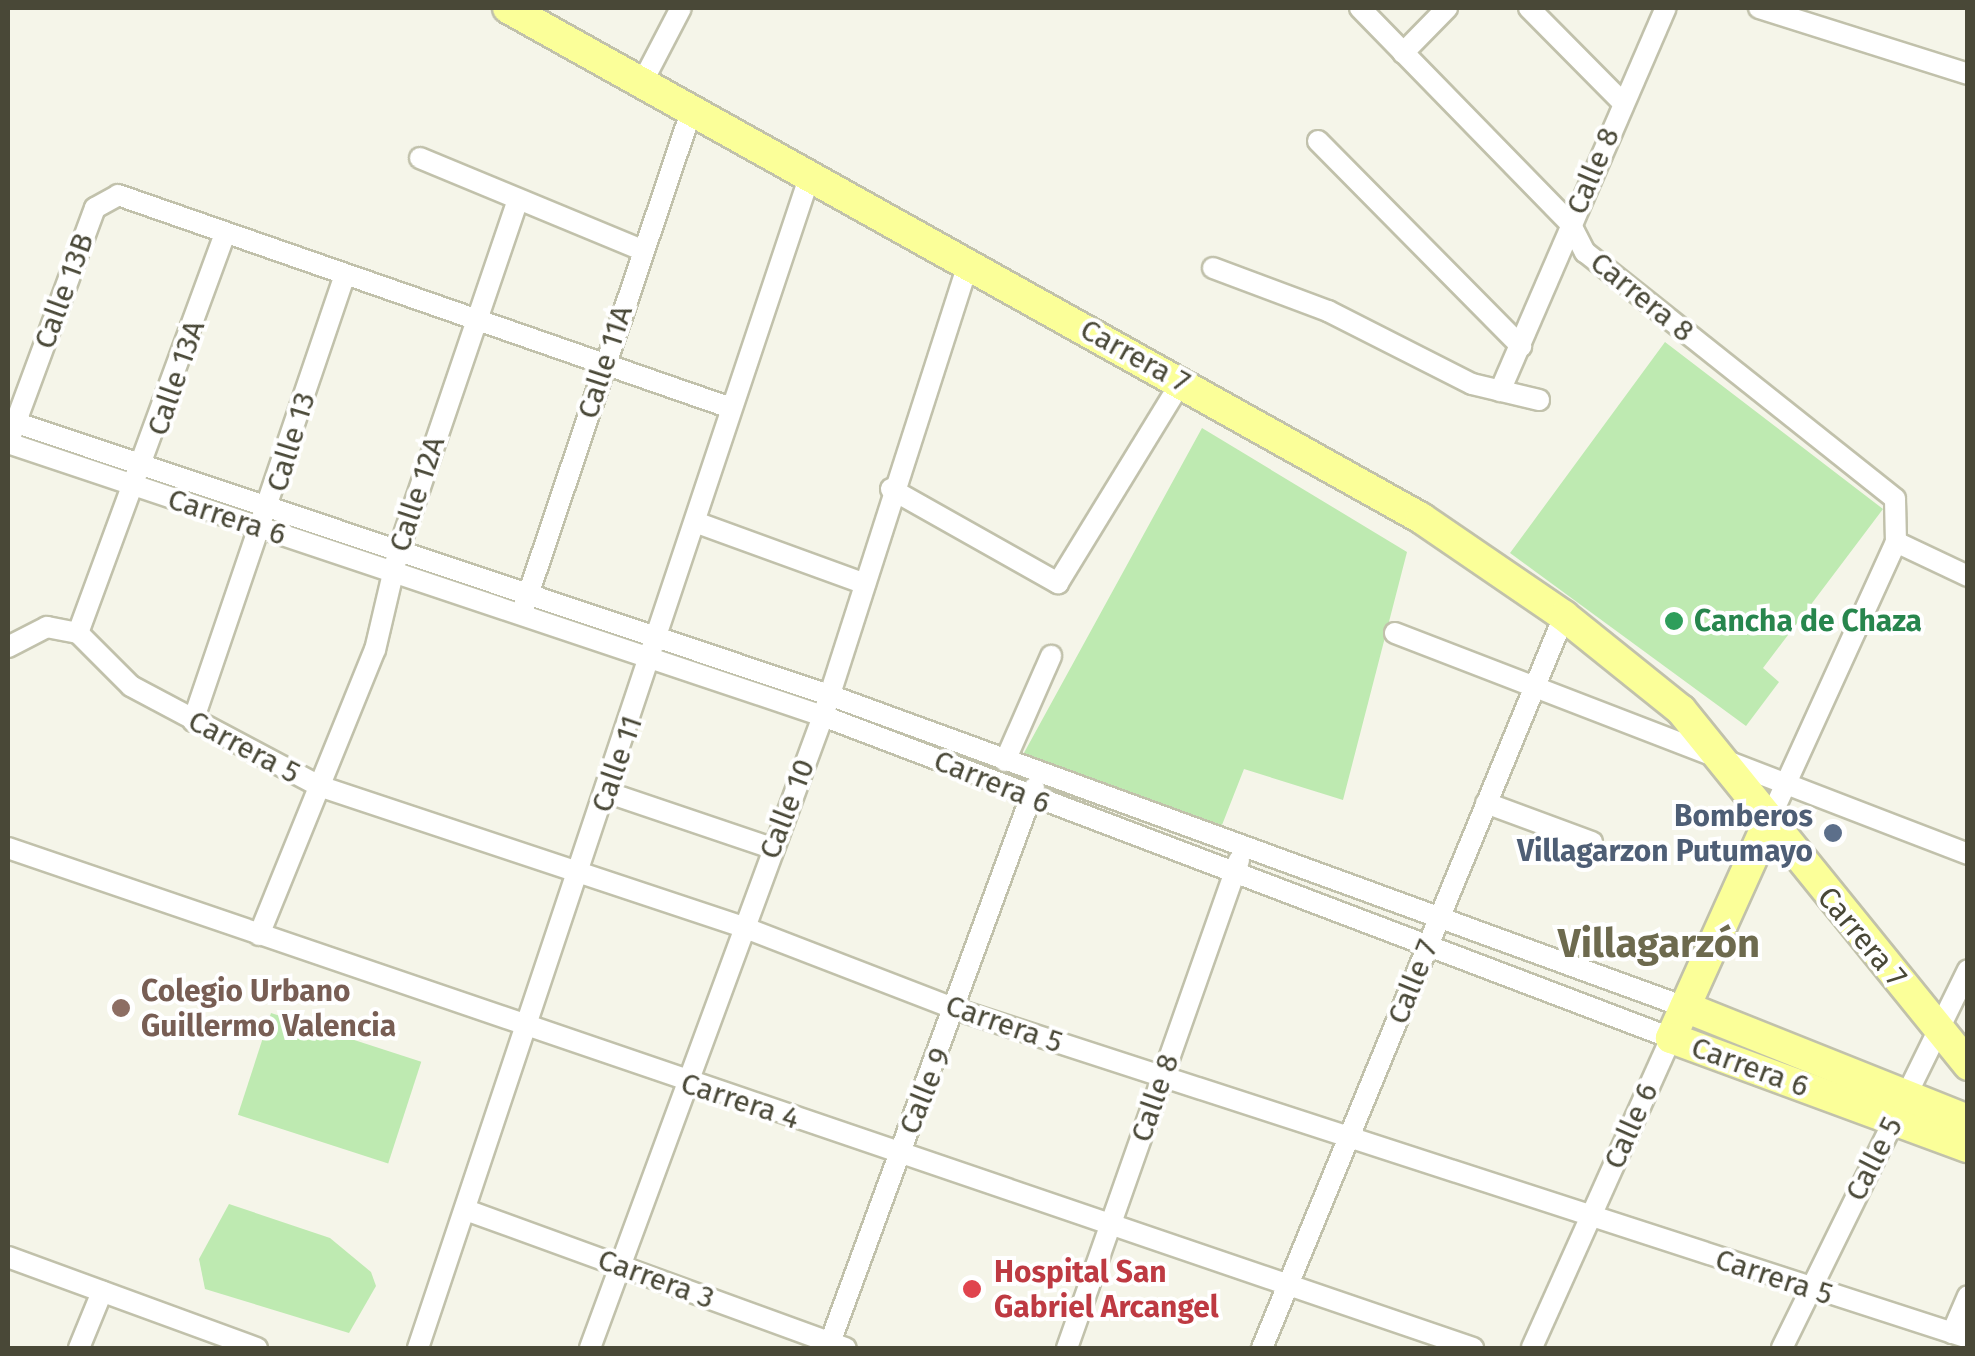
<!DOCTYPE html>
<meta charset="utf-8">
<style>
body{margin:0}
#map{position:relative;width:1975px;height:1356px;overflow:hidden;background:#f5f5e9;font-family:"Fira Sans",sans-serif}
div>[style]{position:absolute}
.green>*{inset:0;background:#beeab1;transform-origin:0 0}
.roads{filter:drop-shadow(2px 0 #c1c1ab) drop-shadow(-2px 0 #c1c1ab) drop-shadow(0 2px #c1c1ab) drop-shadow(0 -2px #c1c1ab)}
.minor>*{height:20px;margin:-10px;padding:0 10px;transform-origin:10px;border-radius:10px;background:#fff}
.primary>*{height:30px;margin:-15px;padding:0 15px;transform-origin:15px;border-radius:15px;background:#fbff99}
.dots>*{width:28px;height:28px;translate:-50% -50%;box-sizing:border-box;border:5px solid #fff;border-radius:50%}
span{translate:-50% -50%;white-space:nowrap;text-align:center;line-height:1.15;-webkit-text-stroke:8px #fff;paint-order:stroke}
.street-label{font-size:30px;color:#494837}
.leisure-label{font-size:30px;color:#27864d;font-weight:700}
.left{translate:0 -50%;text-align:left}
.service-label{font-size:30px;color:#4e5e75;font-weight:700}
.right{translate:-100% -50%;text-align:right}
.education-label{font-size:30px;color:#785e54;font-weight:700}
.health-label{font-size:30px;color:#be3a42;font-weight:700}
.district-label{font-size:40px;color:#6d6a4e;font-weight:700}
.frame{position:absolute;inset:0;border:10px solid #494837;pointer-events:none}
</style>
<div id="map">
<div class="green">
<div style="clip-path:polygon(1665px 342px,1883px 509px,1763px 668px,1779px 682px,1746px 726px,1510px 553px)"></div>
<div style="clip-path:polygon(1202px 428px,1407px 552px,1343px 800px,1244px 769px,1222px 825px,1019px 762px)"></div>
<div style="left:271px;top:1013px;width:158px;height:107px;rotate:18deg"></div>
<div style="clip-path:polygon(229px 1204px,330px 1238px,371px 1272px,376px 1286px,349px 1333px,205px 1289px,199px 1259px)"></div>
</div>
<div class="roads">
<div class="minor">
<div style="left:1360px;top:8px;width:301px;rotate:45.7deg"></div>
<div style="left:1570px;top:223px;width:33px;rotate:63deg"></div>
<div style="left:1585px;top:252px;width:396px;rotate:38.5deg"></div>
<div style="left:1895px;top:499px;width:43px;rotate:88.7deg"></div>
<div style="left:1896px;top:542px;width:309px;rotate:114.5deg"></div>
<div style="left:1529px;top:8px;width:132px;rotate:45.3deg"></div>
<div style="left:1759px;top:8px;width:219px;rotate:17.5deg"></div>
<div style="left:1403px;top:53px;width:63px;rotate:-45.6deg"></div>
<div style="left:643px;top:81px;width:82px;rotate:-62.5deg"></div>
<div style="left:1318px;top:141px;width:289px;rotate:45.3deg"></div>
<div style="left:420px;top:158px;width:238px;rotate:22.5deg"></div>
<div style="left:1213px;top:268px;width:123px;rotate:20.5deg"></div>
<div style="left:1328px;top:311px;width:161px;rotate:26.9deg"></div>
<div style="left:1472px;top:384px;width:69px;rotate:13.4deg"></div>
<div style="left:1500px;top:391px;width:417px;rotate:-66.6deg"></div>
<div style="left:8px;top:420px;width:866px;rotate:18.52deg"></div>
<div style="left:829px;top:695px;width:911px;rotate:20.03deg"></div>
<div style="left:11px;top:435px;width:242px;rotate:-69.7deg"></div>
<div style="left:95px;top:208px;width:26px;rotate:-29deg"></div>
<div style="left:118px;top:195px;width:649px;rotate:19.16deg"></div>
<div style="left:8px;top:443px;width:860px;rotate:18.52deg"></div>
<div style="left:823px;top:716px;width:907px;rotate:20.79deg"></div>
<div style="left:1671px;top:1038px;width:340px;rotate:114.2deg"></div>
<div style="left:891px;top:489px;width:192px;rotate:29.4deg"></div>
<div style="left:1058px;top:583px;width:237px;rotate:-58.5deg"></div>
<div style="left:695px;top:522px;width:181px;rotate:20deg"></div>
<div style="left:1896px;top:542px;width:80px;rotate:25.3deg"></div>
<div style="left:524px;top:607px;width:522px;rotate:-71.36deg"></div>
<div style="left:78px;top:633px;width:75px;rotate:45deg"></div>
<div style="left:131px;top:686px;width:213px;rotate:28deg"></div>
<div style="left:319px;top:786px;width:447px;rotate:18.4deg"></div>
<div style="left:743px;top:927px;width:230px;rotate:21.1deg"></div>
<div style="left:958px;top:1010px;width:1062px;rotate:17.99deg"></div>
<div style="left:78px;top:633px;width:426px;rotate:-69.8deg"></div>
<div style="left:1395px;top:633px;width:614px;rotate:21.09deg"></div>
<div style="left:8px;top:647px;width:44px;rotate:-27.1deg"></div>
<div style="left:47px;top:627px;width:32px;rotate:11deg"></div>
<div style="left:193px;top:721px;width:471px;rotate:-71.2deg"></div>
<div style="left:1005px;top:761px;width:115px;rotate:-66.3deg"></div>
<div style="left:606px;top:792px;width:174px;rotate:18.7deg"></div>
<div style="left:1486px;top:803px;width:113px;rotate:20.2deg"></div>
<div style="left:8px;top:848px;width:1548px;rotate:18.84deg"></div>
<div style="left:259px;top:935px;width:308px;rotate:-67.9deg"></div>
<div style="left:375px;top:650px;width:101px;rotate:-76.8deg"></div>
<div style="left:398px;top:552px;width:370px;rotate:-71.2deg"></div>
<div style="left:466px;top:1210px;width:404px;rotate:20deg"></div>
<div style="left:8px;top:1257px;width:265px;rotate:20.1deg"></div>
<div style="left:1952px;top:1333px;width:40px;rotate:-66.6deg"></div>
<div style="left:79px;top:1348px;width:61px;rotate:-67.7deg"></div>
<div style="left:418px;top:1348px;width:1234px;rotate:-71.52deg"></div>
<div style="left:590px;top:1348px;width:674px;rotate:-69.76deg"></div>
<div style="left:823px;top:716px;width:474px;rotate:-72.2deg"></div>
<div style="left:828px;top:1348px;width:597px;rotate:-69.8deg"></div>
<div style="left:1067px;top:1348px;width:517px;rotate:-70.58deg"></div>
<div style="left:1262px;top:1348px;width:792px;rotate:-67.58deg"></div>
<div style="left:1782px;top:1348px;width:421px;rotate:-63.8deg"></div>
</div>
<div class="primary">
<div style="left:508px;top:8px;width:1046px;rotate:29.19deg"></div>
<div style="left:1421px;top:518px;width:173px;rotate:34.4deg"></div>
<div style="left:1564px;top:616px;width:150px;rotate:38.8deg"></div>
<div style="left:1681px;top:710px;width:457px;rotate:51deg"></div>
<div style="left:1768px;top:823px;width:236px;rotate:114.3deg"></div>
<div style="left:1671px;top:1038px;width:316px;rotate:20.2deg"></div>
<div style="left:1685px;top:1007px;width:305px;rotate:21.8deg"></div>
</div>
</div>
<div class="dots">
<div style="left:1674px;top:621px;background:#2e9e5b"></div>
<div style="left:1833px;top:833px;background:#5c6f8a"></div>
<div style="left:121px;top:1008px;background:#8d6e63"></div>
<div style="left:972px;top:1289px;background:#e0444e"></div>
</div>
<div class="street-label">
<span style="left:1593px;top:171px;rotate:-67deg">Calle 8</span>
<span style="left:64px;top:291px;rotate:-70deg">Calle 13B</span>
<span style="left:1642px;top:297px;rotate:39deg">Carrera 8</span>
<span style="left:1135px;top:356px;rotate:29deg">Carrera 7</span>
<span style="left:605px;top:362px;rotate:-72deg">Calle 11A</span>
<span style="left:176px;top:378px;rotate:-71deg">Calle 13A</span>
<span style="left:291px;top:442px;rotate:-73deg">Calle 13</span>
<span style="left:417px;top:494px;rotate:-72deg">Calle 12A</span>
<span style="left:227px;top:517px;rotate:18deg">Carrera 6</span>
<span style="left:244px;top:747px;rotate:28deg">Carrera 5</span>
<span style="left:617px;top:764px;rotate:-71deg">Calle 11</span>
<span style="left:992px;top:782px;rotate:22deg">Carrera 6</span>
<span style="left:787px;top:809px;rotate:-69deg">Calle 10</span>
<span style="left:1862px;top:937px;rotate:50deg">Carrera 7</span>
<span style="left:1413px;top:982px;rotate:-68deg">Calle 7</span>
<span style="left:1004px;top:1024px;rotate:19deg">Carrera 5</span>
<span style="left:1750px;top:1067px;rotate:20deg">Carrera 6</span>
<span style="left:925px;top:1091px;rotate:-68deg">Calle 9</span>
<span style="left:1155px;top:1098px;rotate:-71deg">Calle 8</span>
<span style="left:740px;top:1101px;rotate:18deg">Carrera 4</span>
<span style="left:1631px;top:1126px;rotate:-66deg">Calle 6</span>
<span style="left:1874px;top:1159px;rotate:-63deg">Calle 5</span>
<span style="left:1774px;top:1277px;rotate:18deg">Carrera 5</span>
<span style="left:656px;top:1279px;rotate:20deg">Carrera 3</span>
</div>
<div class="leisure-label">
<span class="left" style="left:1694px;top:621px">Cancha de Chaza</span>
</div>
<div class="service-label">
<span class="right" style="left:1813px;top:833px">Bomberos<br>Villagarzon Putumayo</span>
</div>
<div class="education-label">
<span class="left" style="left:141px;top:1008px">Colegio Urbano<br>Guillermo Valencia</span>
</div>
<div class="health-label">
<span class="left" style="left:994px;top:1289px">Hospital San<br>Gabriel Arcangel</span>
</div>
<div class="district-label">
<span style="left:1659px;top:944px">Villagarzón</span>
</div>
<div class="frame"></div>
</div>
